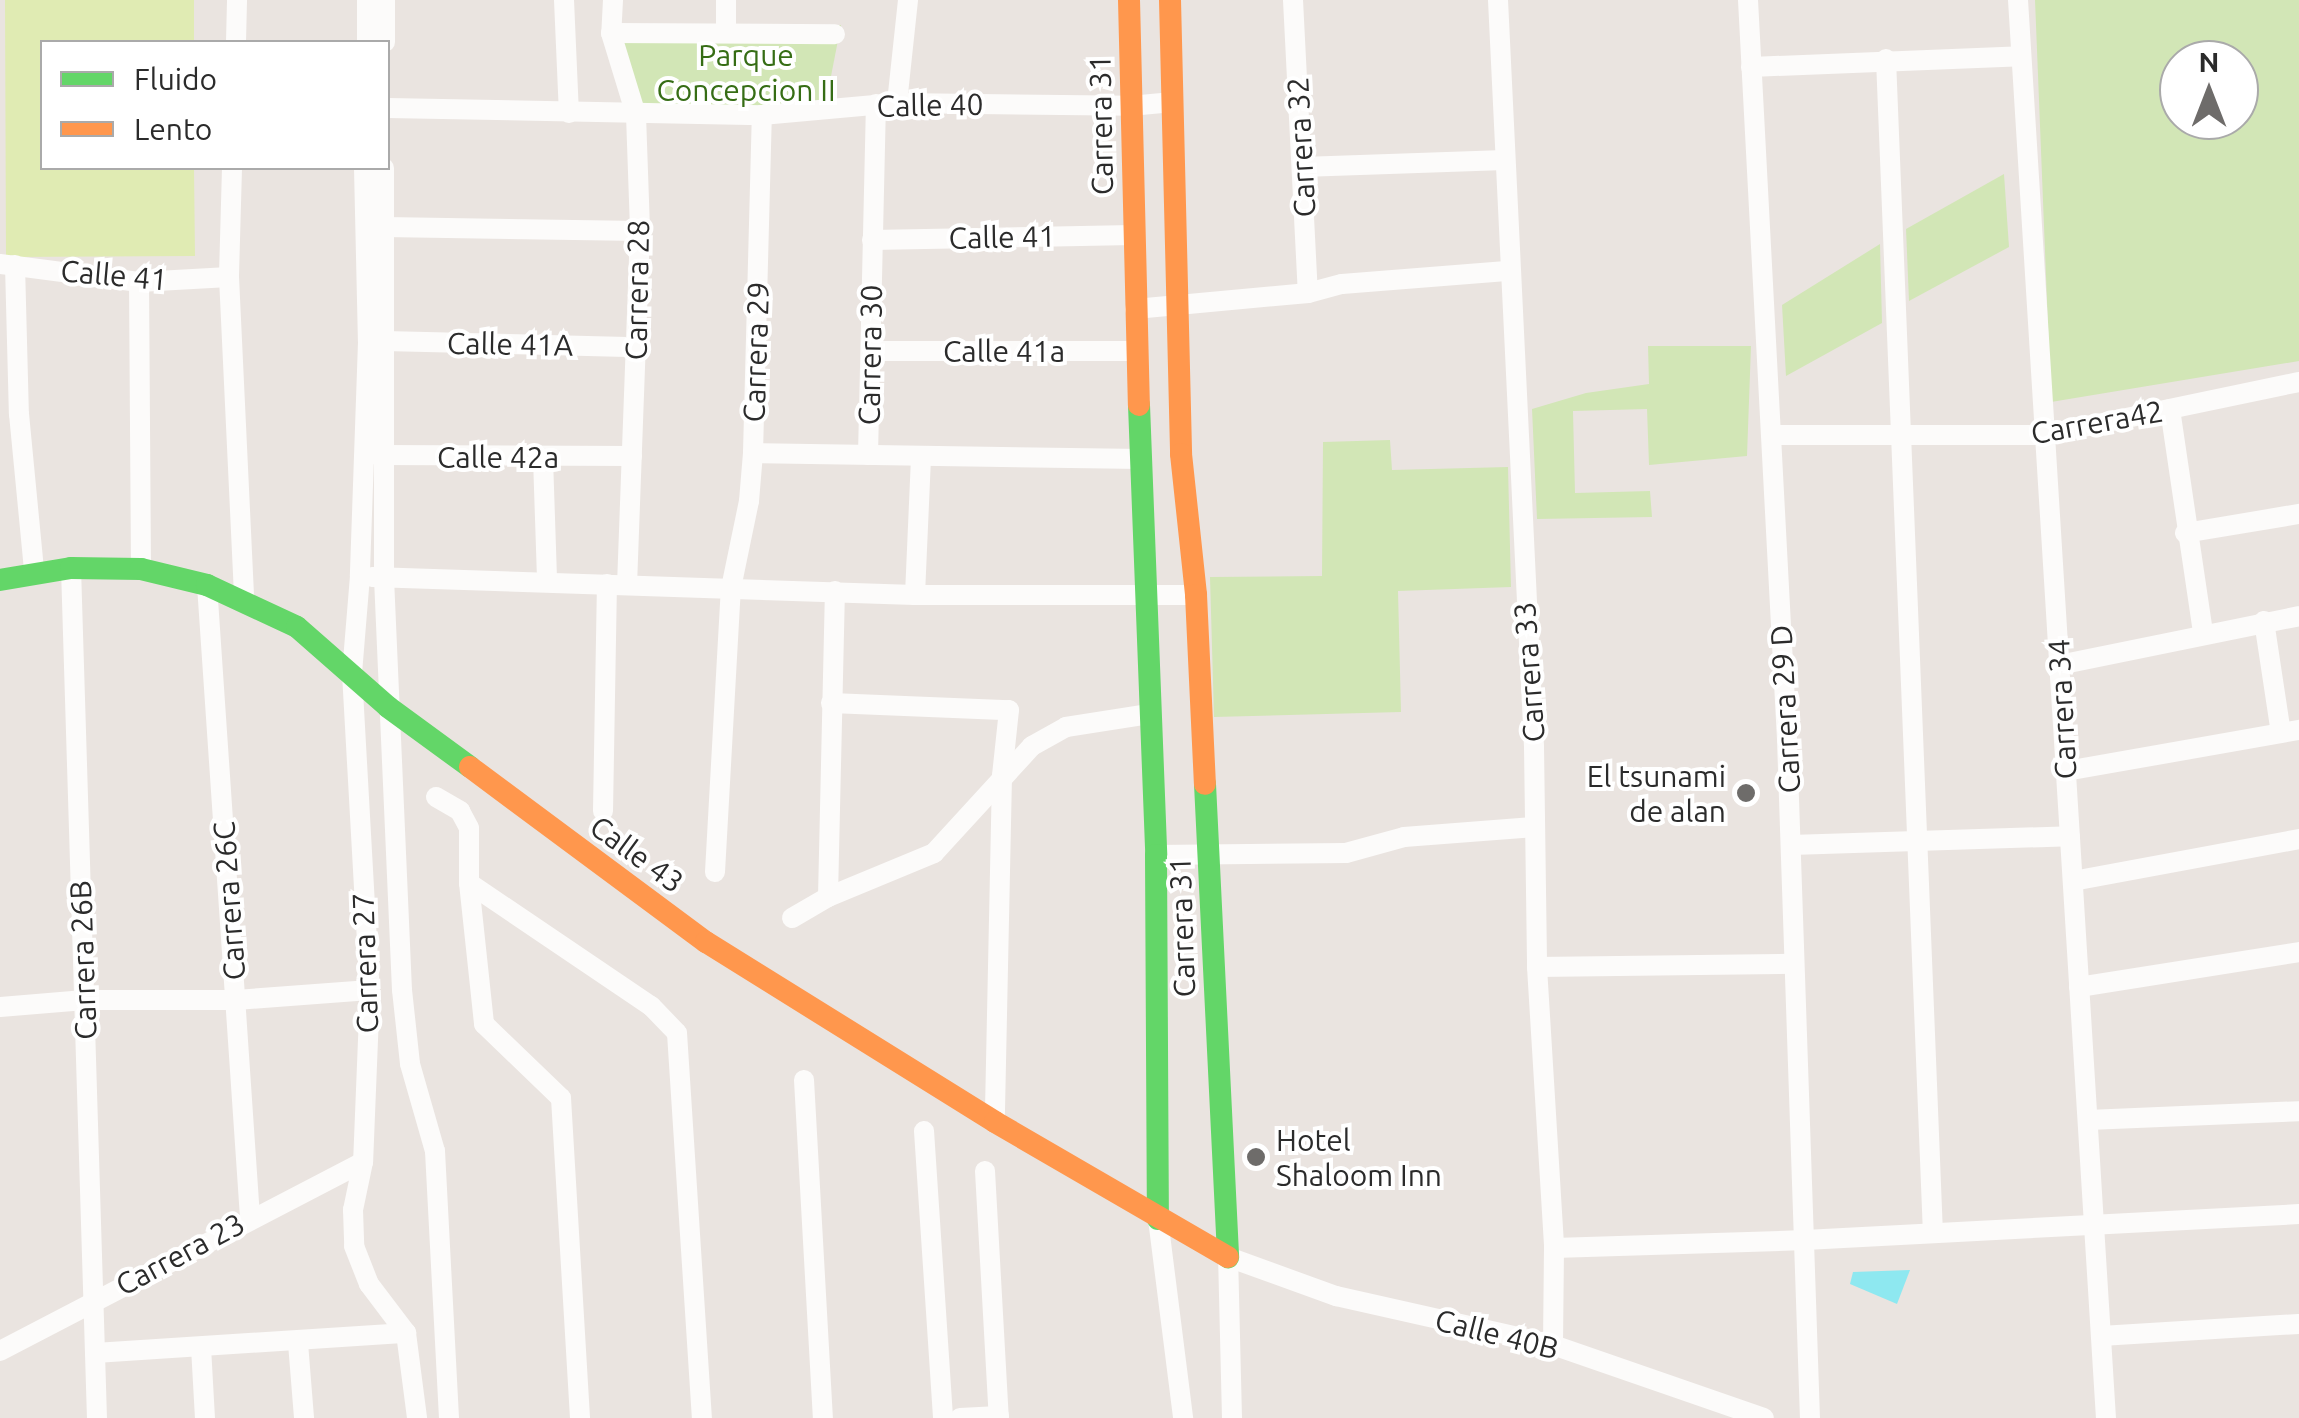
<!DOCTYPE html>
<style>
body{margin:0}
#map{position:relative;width:2299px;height:1418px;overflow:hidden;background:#eae4e0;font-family:Ubuntu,sans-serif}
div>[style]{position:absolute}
.green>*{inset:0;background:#d2e6b6}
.pitch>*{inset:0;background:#e0ebb3}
.water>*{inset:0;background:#8ee8f0}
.street>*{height:20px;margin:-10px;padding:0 10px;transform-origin:10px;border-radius:10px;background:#fcfbfa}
.fast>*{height:22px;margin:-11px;padding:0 11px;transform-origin:11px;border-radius:11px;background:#63d668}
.slow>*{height:22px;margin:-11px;padding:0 11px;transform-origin:11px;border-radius:11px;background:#ff974d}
.dots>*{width:28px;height:28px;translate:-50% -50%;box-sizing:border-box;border:5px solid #fff;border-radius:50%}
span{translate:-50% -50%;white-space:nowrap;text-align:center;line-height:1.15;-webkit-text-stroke:8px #fff;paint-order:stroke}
.park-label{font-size:30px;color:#366d15}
.street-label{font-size:30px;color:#2b2b2b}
.poi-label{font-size:30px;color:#2b2b2b}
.right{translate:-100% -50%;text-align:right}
.left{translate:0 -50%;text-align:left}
.legend{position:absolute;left:40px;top:40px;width:350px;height:130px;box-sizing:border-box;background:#fff;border:2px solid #aaa;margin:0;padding:12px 18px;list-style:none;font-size:30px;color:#2b2b2b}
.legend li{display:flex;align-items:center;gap:20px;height:50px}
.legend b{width:50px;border:2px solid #aaa}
.north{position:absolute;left:2159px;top:40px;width:100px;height:100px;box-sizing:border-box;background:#fff;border:2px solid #aaa;border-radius:50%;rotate:0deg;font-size:28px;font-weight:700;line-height:40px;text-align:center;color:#2b2b2b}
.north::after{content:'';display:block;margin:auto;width:35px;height:45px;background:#6e6c6a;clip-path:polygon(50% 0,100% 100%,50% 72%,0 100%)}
</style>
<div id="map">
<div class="green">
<div style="clip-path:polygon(evenodd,2035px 0,2299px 0,2299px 361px,2051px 402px,2035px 0,2179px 60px,2239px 60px,2239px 120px,2179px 120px,2179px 60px)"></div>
<div style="clip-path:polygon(841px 25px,824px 112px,642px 116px,612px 34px)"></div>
<div style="clip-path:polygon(2004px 174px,2009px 247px,1909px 301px,1906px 229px)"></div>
<div style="clip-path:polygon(1880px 244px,1882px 323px,1786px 376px,1782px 305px)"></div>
<div style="clip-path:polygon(1648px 346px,1751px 346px,1747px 456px,1649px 465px,1647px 409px,1573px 411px,1575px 493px,1650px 491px,1652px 517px,1537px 519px,1532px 409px,1586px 393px,1649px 384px)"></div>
<div style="clip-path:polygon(1390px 440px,1392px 470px,1508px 467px,1511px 587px,1398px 591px,1401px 712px,1214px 717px,1210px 577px,1322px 576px,1323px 442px)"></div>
</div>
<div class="pitch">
<div style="clip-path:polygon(5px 0,194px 0,194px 42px,42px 42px,42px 168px,194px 168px,195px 256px,6px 257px)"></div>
</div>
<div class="water">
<div style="clip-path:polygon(1910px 1270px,1897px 1304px,1850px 1284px,1853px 1272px)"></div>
</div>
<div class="street">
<div style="left:564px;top:0;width:113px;rotate:87.5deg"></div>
<div style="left:613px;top:0;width:33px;rotate:93deg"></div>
<div style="left:611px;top:33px;width:86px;rotate:73deg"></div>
<div style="left:636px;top:115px;width:116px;rotate:88deg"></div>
<div style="left:640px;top:231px;width:354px;rotate:92.1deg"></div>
<div style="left:1293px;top:0;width:293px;rotate:87.1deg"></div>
<div style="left:1498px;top:0;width:748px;rotate:87.24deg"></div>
<div style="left:1534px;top:747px;width:220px;rotate:89.2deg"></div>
<div style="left:1537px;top:967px;width:282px;rotate:86.5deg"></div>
<div style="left:1554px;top:1248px;width:97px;rotate:90.6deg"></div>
<div style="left:1748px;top:0;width:741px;rotate:86.98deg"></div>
<div style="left:1787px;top:740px;width:678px;rotate:88.06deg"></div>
<div style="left:2018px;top:0;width:1421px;rotate:86.45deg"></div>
<div style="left:726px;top:30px;width:30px;rotate:-90deg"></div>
<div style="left:611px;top:33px;width:224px;rotate:0.3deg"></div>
<div style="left:236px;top:42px;width:42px;rotate:-88.6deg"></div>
<div style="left:367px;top:42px;width:42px;rotate:-90deg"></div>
<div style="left:385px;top:42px;width:42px;rotate:-90deg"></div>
<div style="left:1886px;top:59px;width:1174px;rotate:87.71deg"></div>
<div style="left:1751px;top:67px;width:270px;rotate:-2.3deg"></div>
<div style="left:897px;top:103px;width:104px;rotate:-83.9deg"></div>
<div style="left:388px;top:108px;width:374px;rotate:1.1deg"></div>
<div style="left:762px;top:115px;width:136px;rotate:-5.1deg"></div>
<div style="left:897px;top:103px;width:233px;rotate:0.7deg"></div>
<div style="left:1130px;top:106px;width:43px;rotate:-5.3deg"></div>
<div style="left:1302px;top:167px;width:203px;rotate:-2deg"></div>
<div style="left:232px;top:168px;width:109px;rotate:91.6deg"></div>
<div style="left:229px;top:277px;width:322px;rotate:87.3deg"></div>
<div style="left:364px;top:168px;width:174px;rotate:88.7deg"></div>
<div style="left:368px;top:342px;width:234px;rotate:92deg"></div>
<div style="left:360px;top:576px;width:97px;rotate:94.7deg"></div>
<div style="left:352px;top:673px;width:318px;rotate:86.8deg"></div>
<div style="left:370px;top:990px;width:172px;rotate:92.3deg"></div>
<div style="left:363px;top:1162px;width:49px;rotate:101.8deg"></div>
<div style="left:353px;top:1210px;width:36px;rotate:88deg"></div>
<div style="left:354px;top:1246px;width:41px;rotate:68.5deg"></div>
<div style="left:369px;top:1284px;width:61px;rotate:52.9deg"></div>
<div style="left:406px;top:1333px;width:86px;rotate:82.6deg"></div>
<div style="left:384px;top:168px;width:410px;rotate:90deg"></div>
<div style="left:384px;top:578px;width:412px;rotate:87.5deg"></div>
<div style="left:402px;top:990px;width:74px;rotate:83.8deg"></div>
<div style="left:410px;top:1064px;width:91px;rotate:74deg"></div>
<div style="left:435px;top:1151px;width:267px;rotate:87deg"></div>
<div style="left:384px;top:227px;width:256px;rotate:0.9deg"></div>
<div style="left:872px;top:240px;width:261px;rotate:-1.1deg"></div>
<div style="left:0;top:264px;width:140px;rotate:7.4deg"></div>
<div style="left:139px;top:282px;width:90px;rotate:-3.2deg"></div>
<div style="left:15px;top:265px;width:149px;rotate:88.5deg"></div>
<div style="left:19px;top:414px;width:158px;rotate:84.5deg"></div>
<div style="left:139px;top:282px;width:287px;rotate:89.6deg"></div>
<div style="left:1135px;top:309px;width:174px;rotate:-5.3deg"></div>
<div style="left:1308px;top:293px;width:35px;rotate:-15deg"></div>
<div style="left:1342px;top:284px;width:168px;rotate:-4.5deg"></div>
<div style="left:384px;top:341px;width:253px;rotate:1.4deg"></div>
<div style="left:872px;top:351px;width:264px"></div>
<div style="left:2170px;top:409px;width:226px;rotate:81.6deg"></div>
<div style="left:1772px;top:435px;width:273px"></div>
<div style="left:2045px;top:435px;width:259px;rotate:-11.8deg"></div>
<div style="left:753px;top:453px;width:389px;rotate:0.9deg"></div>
<div style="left:377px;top:455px;width:255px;rotate:0.2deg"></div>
<div style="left:868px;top:455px;width:351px;rotate:-88.7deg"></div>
<div style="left:543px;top:458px;width:122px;rotate:88.1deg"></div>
<div style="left:2185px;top:533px;width:116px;rotate:-9.5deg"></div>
<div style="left:71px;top:568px;width:850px;rotate:88.25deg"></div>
<div style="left:372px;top:577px;width:543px;rotate:1.9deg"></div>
<div style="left:915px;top:595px;width:281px"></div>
<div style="left:207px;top:585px;width:633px;rotate:86.11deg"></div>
<div style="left:915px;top:595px;width:137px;rotate:-87.5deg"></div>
<div style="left:2264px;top:621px;width:113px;rotate:81.4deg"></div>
<div style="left:2059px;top:665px;width:245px;rotate:-11.5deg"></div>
<div style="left:831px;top:703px;width:178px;rotate:2.3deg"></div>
<div style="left:1009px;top:710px;width:66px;rotate:96.1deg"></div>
<div style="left:1002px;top:776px;width:346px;rotate:91.2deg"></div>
<div style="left:2066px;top:771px;width:237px;rotate:-10deg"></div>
<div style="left:436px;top:797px;width:28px;rotate:30deg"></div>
<div style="left:460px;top:811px;width:19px;rotate:62deg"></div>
<div style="left:469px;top:828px;width:55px;rotate:90deg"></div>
<div style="left:469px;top:883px;width:142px;rotate:83.9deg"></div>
<div style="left:484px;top:1024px;width:107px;rotate:43.9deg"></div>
<div style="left:561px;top:1098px;width:321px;rotate:86.6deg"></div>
<div style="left:603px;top:811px;width:227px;rotate:-89deg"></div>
<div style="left:1791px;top:845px;width:279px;rotate:-1.8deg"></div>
<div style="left:1156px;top:855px;width:190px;rotate:-0.6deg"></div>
<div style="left:1346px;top:853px;width:60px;rotate:-15.4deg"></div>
<div style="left:1404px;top:837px;width:131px;rotate:-4.4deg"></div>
<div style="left:715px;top:872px;width:284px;rotate:-86.8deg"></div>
<div style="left:731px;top:588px;width:89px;rotate:-78.3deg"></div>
<div style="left:749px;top:501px;width:48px;rotate:-85.2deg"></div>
<div style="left:753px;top:453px;width:338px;rotate:-88.5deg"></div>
<div style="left:2073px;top:881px;width:230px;rotate:-10.5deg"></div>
<div style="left:469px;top:883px;width:220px;rotate:34.1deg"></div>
<div style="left:651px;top:1006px;width:37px;rotate:46deg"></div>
<div style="left:677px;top:1033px;width:386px;rotate:86.3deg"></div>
<div style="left:828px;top:897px;width:306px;rotate:-88.7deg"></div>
<div style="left:792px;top:918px;width:42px;rotate:-30.3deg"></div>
<div style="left:828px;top:897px;width:115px;rotate:-22.5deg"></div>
<div style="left:934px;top:853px;width:145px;rotate:-47.5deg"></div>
<div style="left:1032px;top:746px;width:39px;rotate:-29deg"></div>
<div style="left:1066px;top:727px;width:84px;rotate:-8.9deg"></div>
<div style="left:1537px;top:967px;width:256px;rotate:-0.7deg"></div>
<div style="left:2079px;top:987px;width:223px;rotate:-9deg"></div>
<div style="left:0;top:1007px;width:85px;rotate:-4.7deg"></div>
<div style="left:85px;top:1000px;width:151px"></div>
<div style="left:236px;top:1000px;width:134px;rotate:-4.3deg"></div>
<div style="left:804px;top:1080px;width:339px;rotate:86.8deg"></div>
<div style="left:2088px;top:1120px;width:211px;rotate:-2.4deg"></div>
<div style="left:924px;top:1131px;width:288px;rotate:86.2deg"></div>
<div style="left:985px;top:1171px;width:247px;rotate:86.8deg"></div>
<div style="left:1158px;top:1219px;width:201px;rotate:82.8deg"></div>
<div style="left:1554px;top:1248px;width:251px;rotate:-1.8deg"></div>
<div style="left:1805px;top:1240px;width:495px;rotate:-3deg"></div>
<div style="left:2101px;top:1336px;width:198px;rotate:-3.5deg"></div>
<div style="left:298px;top:1343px;width:75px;rotate:85.4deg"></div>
<div style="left:201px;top:1347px;width:71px;rotate:86.8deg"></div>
<div style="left:0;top:1351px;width:409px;rotate:-27.5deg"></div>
<div style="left:95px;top:1353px;width:312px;rotate:-3.7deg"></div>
<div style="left:960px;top:1418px;width:39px;rotate:-3deg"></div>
<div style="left:1232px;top:1418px;width:161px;rotate:-91.4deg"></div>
<div style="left:1228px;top:1257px;width:115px;rotate:19.9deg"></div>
<div style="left:1336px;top:1296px;width:222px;rotate:12.7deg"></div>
<div style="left:1553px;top:1345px;width:223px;rotate:19.1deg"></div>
</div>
<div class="fast">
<div style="left:1139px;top:405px;width:450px;rotate:87.8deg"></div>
<div style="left:1156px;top:855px;width:364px;rotate:89.7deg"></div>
<div style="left:0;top:580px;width:72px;rotate:-9.6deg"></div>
<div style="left:71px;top:568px;width:70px;rotate:0.8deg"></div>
<div style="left:141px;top:569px;width:68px;rotate:13.6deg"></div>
<div style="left:207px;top:585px;width:99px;rotate:25deg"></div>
<div style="left:297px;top:627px;width:121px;rotate:41.3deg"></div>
<div style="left:388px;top:707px;width:102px;rotate:36.2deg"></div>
<div style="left:1205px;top:784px;width:474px;rotate:87.2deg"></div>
</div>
<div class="slow">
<div style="left:1129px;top:0;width:405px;rotate:88.6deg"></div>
<div style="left:1170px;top:0;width:454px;rotate:88.6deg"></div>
<div style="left:1181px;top:454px;width:142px;rotate:83.9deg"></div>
<div style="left:1196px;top:595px;width:189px;rotate:87.3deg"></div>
<div style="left:470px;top:767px;width:294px;rotate:36.6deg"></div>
<div style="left:706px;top:942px;width:340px;rotate:31.9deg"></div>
<div style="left:995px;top:1122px;width:269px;rotate:30.1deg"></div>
</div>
<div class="dots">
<div style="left:1746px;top:793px;background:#6e6c6a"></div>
<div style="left:1256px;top:1157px;background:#6e6c6a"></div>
</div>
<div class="park-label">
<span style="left:746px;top:72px">Parque<br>Concepcion II</span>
</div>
<div class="street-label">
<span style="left:930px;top:105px;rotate:-1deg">Calle 40</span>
<span style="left:1101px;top:125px;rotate:-91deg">Carrera 31</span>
<span style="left:1301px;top:147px;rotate:-93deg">Carrera 32</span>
<span style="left:1002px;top:237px;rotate:-1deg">Calle 41</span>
<span style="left:114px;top:275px;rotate:5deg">Calle 41</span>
<span style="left:637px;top:290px;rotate:-89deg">Carrera 28</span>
<span style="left:510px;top:344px;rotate:1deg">Calle 41A</span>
<span style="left:1004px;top:351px">Calle 41a</span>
<span style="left:756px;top:352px;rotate:-88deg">Carrera 29</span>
<span style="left:870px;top:355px;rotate:-89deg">Carrera 30</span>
<span style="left:2097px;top:422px;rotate:-10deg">Carrera42</span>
<span style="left:498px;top:457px">Calle 42a</span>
<span style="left:1529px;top:672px;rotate:-94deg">Carrera 33</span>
<span style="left:1785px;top:709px;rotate:-93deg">Carrera 29 D</span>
<span style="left:2062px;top:709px;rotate:-93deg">Carrera 34</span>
<span style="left:637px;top:854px;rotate:36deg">Calle 43</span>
<span style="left:229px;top:901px;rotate:-94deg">Carrera 26C</span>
<span style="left:1182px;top:927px;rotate:-92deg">Carrera 31</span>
<span style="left:83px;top:960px;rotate:-92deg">Carrera 26B</span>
<span style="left:365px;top:963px;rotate:-92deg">Carrera 27</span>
<span style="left:180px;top:1254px;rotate:-28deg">Carrera 23</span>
<span style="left:1497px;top:1334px;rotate:14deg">Calle 40B</span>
</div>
<div class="poi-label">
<span class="right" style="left:1726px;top:793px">El tsunami<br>de alan</span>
<span class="left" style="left:1276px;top:1157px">Hotel<br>Shaloom Inn</span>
</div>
<ul class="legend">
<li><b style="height:12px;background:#63d668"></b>Fluido</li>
<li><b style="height:12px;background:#ff974d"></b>Lento</li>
</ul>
<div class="north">N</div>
</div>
